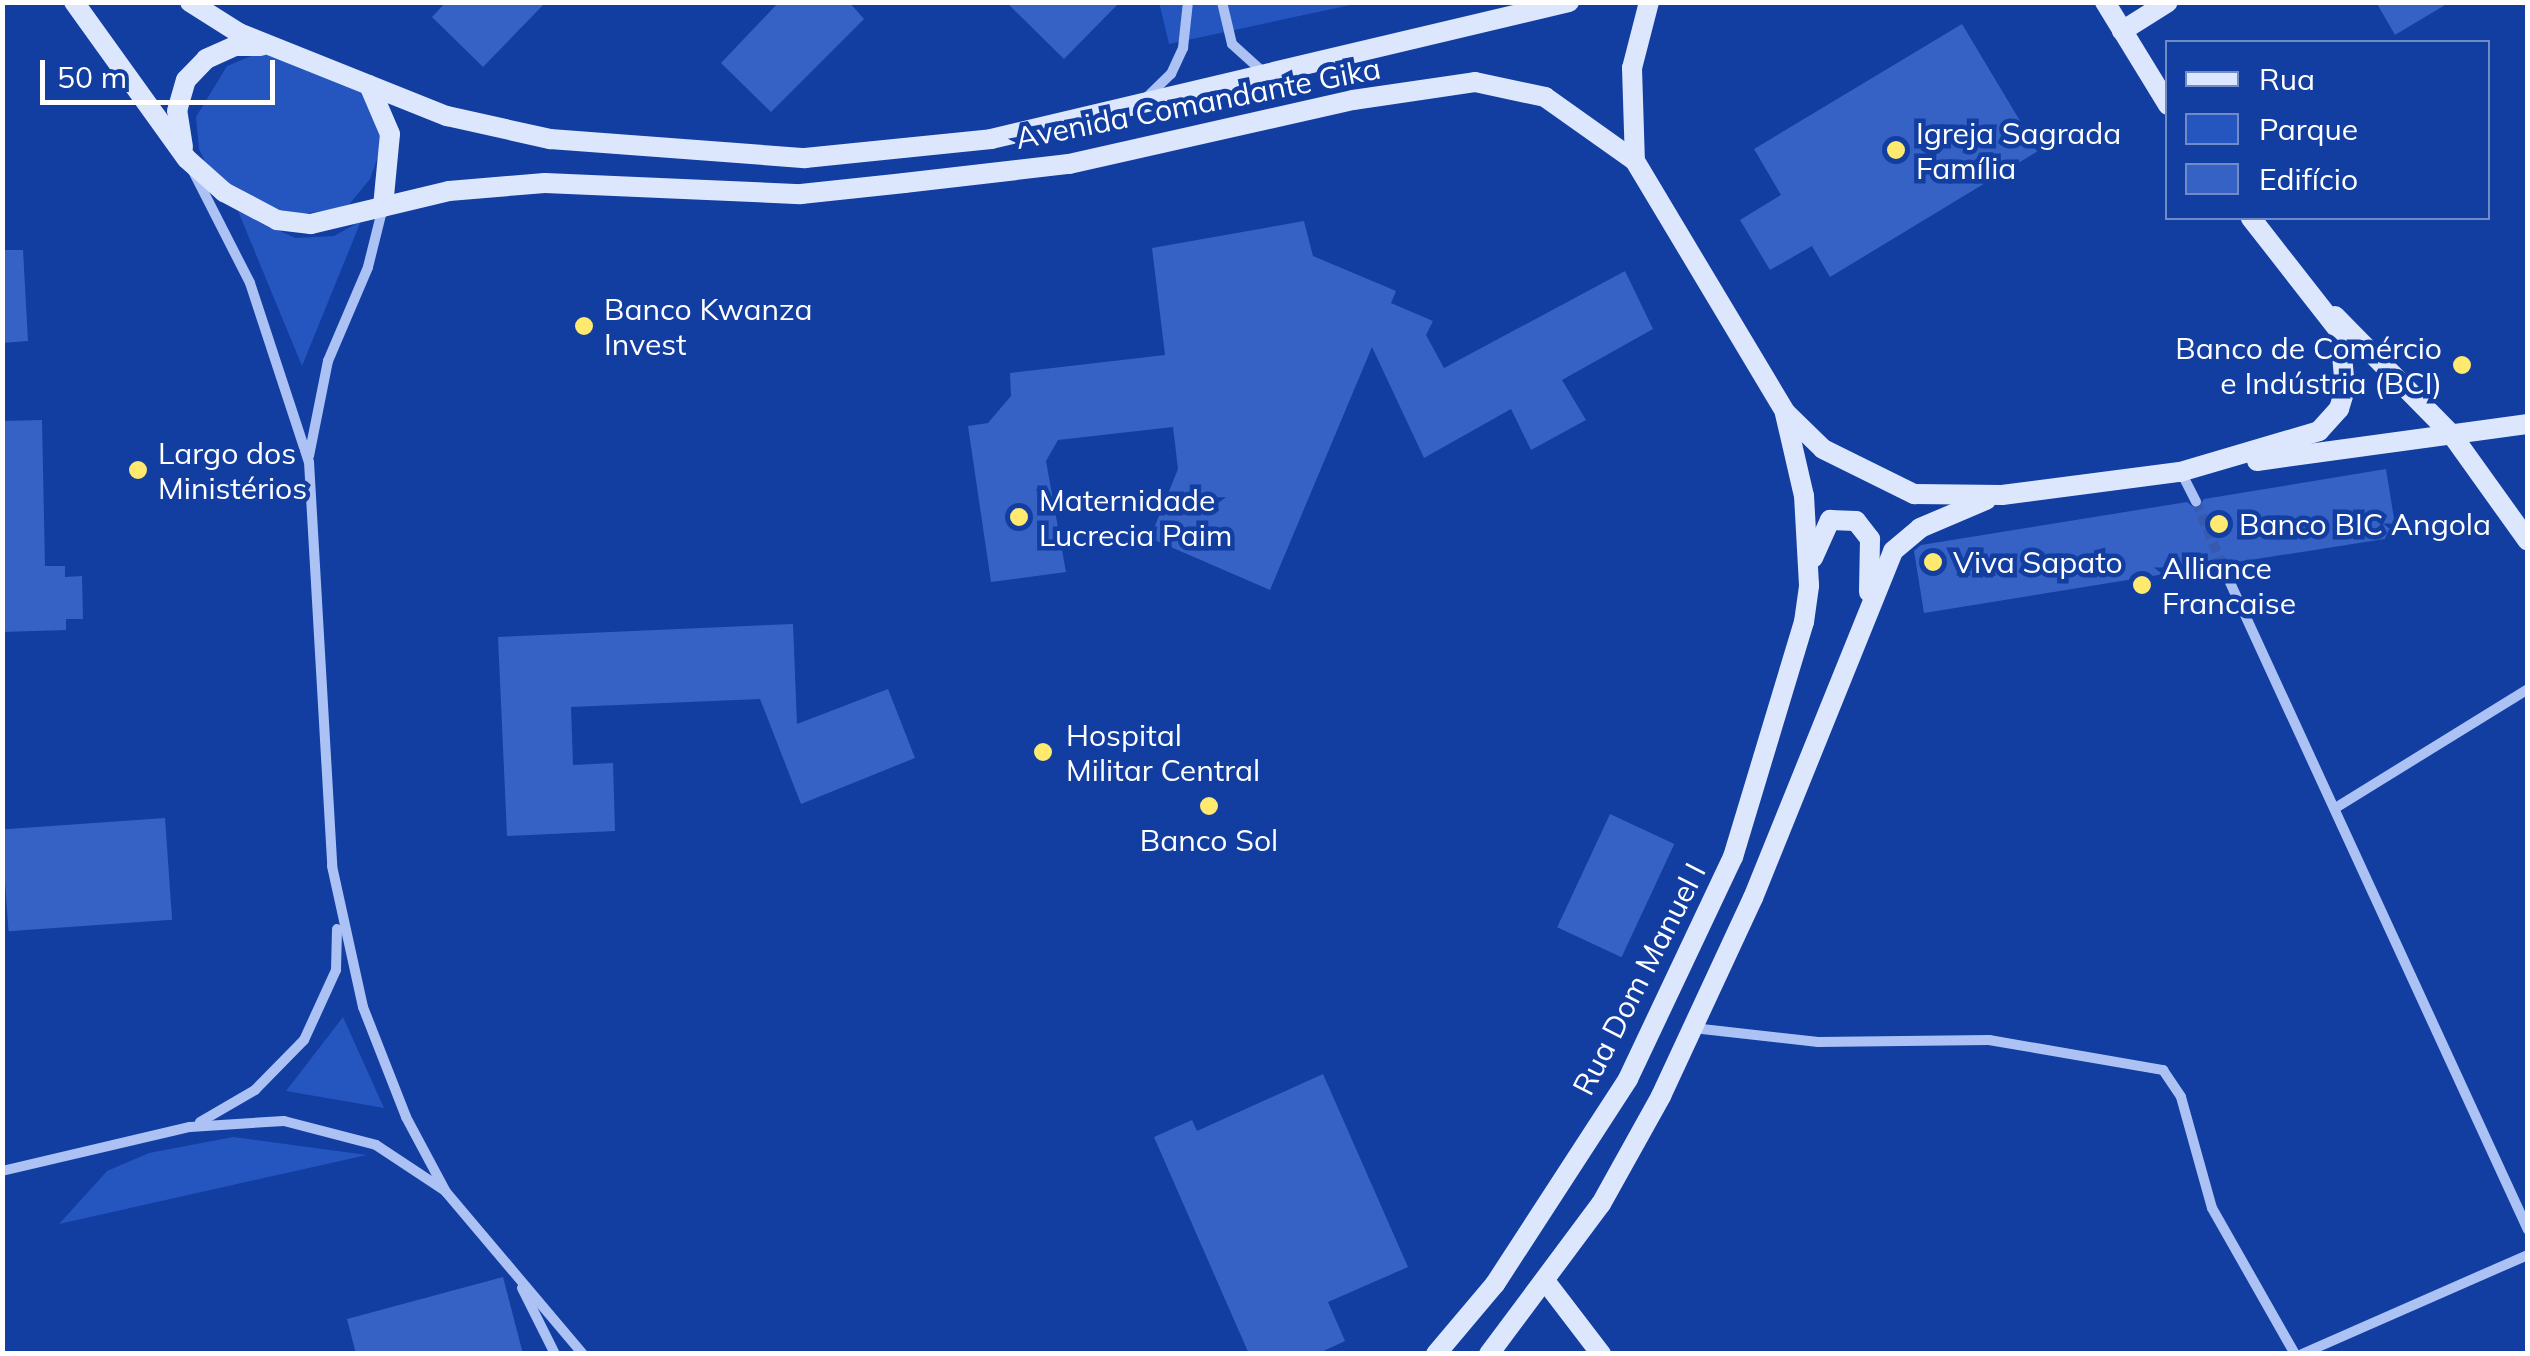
<!DOCTYPE html>
<meta charset="utf-8">
<style>
body{margin:0}
#map{position:relative;width:2530px;height:1356px;overflow:hidden;background:#123da1;font-family:Mulish,sans-serif}
div>[style]{position:absolute}
.green>*{inset:0;background:#2555bf}
.building>*{inset:0;background:#3662c6;transform-origin:0 0}
.street-tunnel>*{height:10px;margin-top:-5px;transform-origin:0;background:repeating-linear-gradient(90deg,#365aaf 0 10px,transparent 0 15px)}
.street>*{height:10px;margin:-5px;padding:0 5px;transform-origin:5px;border-radius:5px;background:#acc2f5}
.secondary>*{height:20px;margin:-10px;padding:0 10px;transform-origin:10px;border-radius:10px;background:#dce6fd}
.dots>*{width:28px;height:28px;translate:-50% -50%;box-sizing:border-box;border:5px solid #123da1;border-radius:50%}
span{translate:-50% -50%;white-space:nowrap;text-align:center;line-height:1.15;-webkit-text-stroke:9px #123da1;paint-order:stroke}
.street-label{font-size:30px;color:#fff}
.poi-label{font-size:30px;color:#fff}
.left{translate:0 -50%;text-align:left}
.right{translate:-100% -50%;text-align:right}
.frame{position:absolute;inset:0;border:5px solid #fff;pointer-events:none}
.legend{position:absolute;left:2165px;top:40px;width:325px;height:180px;box-sizing:border-box;background:#123da1;border:2px solid #718bc7;margin:0;padding:12px 18px;list-style:none;font-size:30px;color:#fff}
.legend li{display:flex;align-items:center;gap:20px;height:50px}
.legend b{width:50px;border:2px solid #718bc7}
.scale{position:absolute;left:40px;top:60px;width:235px;height:45px;box-sizing:border-box;border:5px solid #fff;border-top:0;padding-left:12px;font-size:30px;line-height:35px;white-space:nowrap;color:#fff;-webkit-text-stroke:8px #123da1;paint-order:stroke}
</style>
<div id="map">
<div class="green">
<div style="clip-path:polygon(1159px 2px,1360px 3px,1169px 44px)"></div>
<div style="clip-path:polygon(261px 52px,364px 88px,380px 118px,380px 151px,370px 179px,347px 207px,283px 217px,211px 174px,199px 149px,196px 117px,227px 66px)"></div>
<div style="clip-path:polygon(238px 211px,295px 238px,334px 236px,361px 221px,302px 366px)"></div>
<div style="clip-path:polygon(343px 1017px,384px 1108px,286px 1091px)"></div>
<div style="clip-path:polygon(233px 1137px,367px 1155px,59px 1224px,107px 1171px,149px 1153px)"></div>
</div>
<div class="building">
<div style="clip-path:polygon(446px 2px,546px 2px,483px 67px,432px 17px)"></div>
<div style="clip-path:polygon(779px 2px,849px 2px,864px 19px,771px 112px,721px 63px)"></div>
<div style="clip-path:polygon(1006px 2px,1120px 2px,1064px 59px)"></div>
<div style="clip-path:polygon(2376px 2px,2450px 2px,2395px 35px)"></div>
<div style="clip-path:polygon(1962px 24px,2038px 151px,1830px 277px,1812px 246px,1770px 270px,1740px 220px,1781px 195px,1754px 149px)"></div>
<div style="clip-path:polygon(1304px 221px,1313px 256px,1396px 291px,1391px 303px,1433px 321px,1426px 335px,1444px 368px,1625px 271px,1653px 329px,1562px 380px,1586px 420px,1531px 450px,1511px 409px,1424px 458px,1372px 347px,1270px 590px,1150px 538px,1178px 469px,1173px 427px,1058px 440px,1046px 461px,1066px 572px,991px 582px,968px 426px,988px 423px,1011px 396px,1010px 373px,1165px 355px,1152px 248px)"></div>
<div style="clip-path:polygon(2px 250px,23px 250px,28px 341px,2px 343px)"></div>
<div style="clip-path:polygon(42px 420px,45px 566px,65px 566px,65px 577px,82px 576px,83px 619px,66px 619px,66px 630px,2px 632px,2px 421px)"></div>
<div style="clip-path:polygon(2386px 469px,2397px 537px,2231px 563px,2222px 556px,2214px 566px,1924px 613px,1914px 551px,1921px 545px,2187px 502px,2197px 510px,2204px 499px)"></div>
<div style="clip-path:polygon(793px 624px,797px 724px,888px 689px,915px 758px,801px 804px,760px 699px,571px 707px,573px 765px,613px 763px,615px 831px,507px 836px,498px 637px)"></div>
<div style="left:1610px;top:814px;width:71px;height:125px;rotate:25deg"></div>
<div style="left:165px;top:818px;width:102px;height:164px;rotate:86deg"></div>
<div style="clip-path:polygon(1323px 1074px,1408px 1267px,1328px 1302px,1345px 1341px,1317px 1354px,1249px 1354px,1154px 1137px,1192px 1120px,1197px 1131px)"></div>
<div style="clip-path:polygon(503px 1277px,523px 1354px,356px 1354px,347px 1319px)"></div>
</div>
<div class="street-tunnel">
<div style="left:2196px;top:501px;width:69px;rotate:67.9deg"></div>
</div>
<div class="street">
<div style="left:1222px;top:2px;width:43px;rotate:76.6deg"></div>
<div style="left:1232px;top:44px;width:42px;rotate:42.1deg"></div>
<div style="left:1146px;top:98px;width:35px;rotate:-44deg"></div>
<div style="left:1171px;top:74px;width:29px;rotate:-65deg"></div>
<div style="left:1183px;top:48px;width:46px;rotate:-83.8deg"></div>
<div style="left:194px;top:173px;width:123px;rotate:63deg"></div>
<div style="left:250px;top:283px;width:188px;rotate:71.8deg"></div>
<div style="left:309px;top:462px;width:405px;rotate:86.7deg"></div>
<div style="left:332px;top:866px;width:144px;rotate:77.6deg"></div>
<div style="left:363px;top:1007px;width:118px;rotate:68.6deg"></div>
<div style="left:406px;top:1117px;width:85px;rotate:61.9deg"></div>
<div style="left:446px;top:1192px;width:212px;rotate:49.8deg"></div>
<div style="left:309px;top:456px;width:97px;rotate:-78.7deg"></div>
<div style="left:328px;top:361px;width:102px;rotate:-66.9deg"></div>
<div style="left:368px;top:267px;width:62px;rotate:-76deg"></div>
<div style="left:2181px;top:472px;width:33px;rotate:63deg"></div>
<div style="left:2222px;top:565px;width:732px;rotate:65.29deg"></div>
<div style="left:2337px;top:807px;width:225px;rotate:-31.7deg"></div>
<div style="left:1693px;top:1028px;width:126px;rotate:6.4deg"></div>
<div style="left:1818px;top:1042px;width:171px;rotate:-0.7deg"></div>
<div style="left:1989px;top:1040px;width:177px;rotate:9.8deg"></div>
<div style="left:2163px;top:1070px;width:32px;rotate:56deg"></div>
<div style="left:2181px;top:1097px;width:115px;rotate:74.4deg"></div>
<div style="left:2212px;top:1208px;width:168px;rotate:60.4deg"></div>
<div style="left:200px;top:1122px;width:64px;rotate:-30.2deg"></div>
<div style="left:255px;top:1090px;width:70px;rotate:-45.6deg"></div>
<div style="left:304px;top:1040px;width:77px;rotate:-65.4deg"></div>
<div style="left:336px;top:970px;width:41px;rotate:-88.6deg"></div>
<div style="left:2px;top:1171px;width:193px;rotate:-13.2deg"></div>
<div style="left:190px;top:1127px;width:94px;rotate:-3.7deg"></div>
<div style="left:284px;top:1121px;width:95px;rotate:14.6deg"></div>
<div style="left:376px;top:1145px;width:82px;rotate:33.5deg"></div>
<div style="left:522px;top:1288px;width:74px;rotate:63.4deg"></div>
<div style="left:2302px;top:1354px;width:247px;rotate:-23.7deg"></div>
</div>
<div class="secondary">
<div style="left:74px;top:2px;width:193px;rotate:54.3deg"></div>
<div style="left:187px;top:159px;width:50px;rotate:41.7deg"></div>
<div style="left:224px;top:192px;width:60px;rotate:27.8deg"></div>
<div style="left:277px;top:220px;width:34px;rotate:7deg"></div>
<div style="left:311px;top:224px;width:142px;rotate:-13.4deg"></div>
<div style="left:449px;top:191px;width:96px;rotate:-4.8deg"></div>
<div style="left:545px;top:183px;width:256px;rotate:2.5deg"></div>
<div style="left:801px;top:194px;width:104px;rotate:-6.1deg"></div>
<div style="left:904px;top:183px;width:166px;rotate:-6.6deg"></div>
<div style="left:1069px;top:164px;width:291px;rotate:-12.7deg"></div>
<div style="left:1353px;top:100px;width:123px;rotate:-8.4deg"></div>
<div style="left:1475px;top:82px;width:72px;rotate:12.1deg"></div>
<div style="left:1545px;top:97px;width:110px;rotate:35.4deg"></div>
<div style="left:190px;top:2px;width:58px;rotate:32.3deg"></div>
<div style="left:239px;top:33px;width:224px;rotate:21.8deg"></div>
<div style="left:447px;top:116px;width:106px;rotate:12.6deg"></div>
<div style="left:550px;top:139px;width:256px;rotate:4.3deg"></div>
<div style="left:805px;top:158px;width:187px;rotate:-5.8deg"></div>
<div style="left:991px;top:139px;width:594px;rotate:-13.33deg"></div>
<div style="left:1649px;top:2px;width:68px;rotate:104.4deg"></div>
<div style="left:1632px;top:68px;width:93px;rotate:88.2deg"></div>
<div style="left:1635px;top:161px;width:292px;rotate:59.1deg"></div>
<div style="left:1785px;top:412px;width:53px;rotate:44.2deg"></div>
<div style="left:1823px;top:449px;width:102px;rotate:26.3deg"></div>
<div style="left:1914px;top:494px;width:88px;rotate:0.7deg"></div>
<div style="left:2002px;top:495px;width:179px;rotate:-7.4deg"></div>
<div style="left:2180px;top:472px;width:145px;rotate:-16.4deg"></div>
<div style="left:2319px;top:431px;width:30px;rotate:-48deg"></div>
<div style="left:2339px;top:409px;width:21px;rotate:-73deg"></div>
<div style="left:2345px;top:389px;width:57px;rotate:-95deg"></div>
<div style="left:2340px;top:332px;width:145px;rotate:-128deg"></div>
<div style="left:2105px;top:2px;width:121px;rotate:58.5deg"></div>
<div style="left:2122px;top:31px;width:54px;rotate:-32.2deg"></div>
<div style="left:369px;top:85px;width:53px;rotate:66.8deg"></div>
<div style="left:390px;top:134px;width:73px;rotate:95.5deg"></div>
<div style="left:183px;top:147px;width:36px;rotate:-99deg"></div>
<div style="left:177px;top:111px;width:32px;rotate:-74deg"></div>
<div style="left:186px;top:80px;width:29px;rotate:-46deg"></div>
<div style="left:206px;top:59px;width:32px;rotate:-24deg"></div>
<div style="left:235px;top:46px;width:26px"></div>
<div style="left:2335px;top:316px;width:167px;rotate:45.5deg"></div>
<div style="left:2452px;top:435px;width:130px;rotate:54.4deg"></div>
<div style="left:2257px;top:461px;width:274px;rotate:-7.8deg"></div>
<div style="left:1813px;top:558px;width:42px;rotate:-65.9deg"></div>
<div style="left:1830px;top:520px;width:26px;rotate:2deg"></div>
<div style="left:1856px;top:521px;width:23px;rotate:52deg"></div>
<div style="left:1870px;top:539px;width:53px;rotate:91.1deg"></div>
<div style="left:1546px;top:1282px;width:91px;rotate:52.6deg"></div>
<div style="left:1436px;top:1354px;width:92px;rotate:-49.9deg"></div>
<div style="left:1495px;top:1284px;width:244px;rotate:-57deg"></div>
<div style="left:1628px;top:1079px;width:246px;rotate:-64.7deg"></div>
<div style="left:1733px;top:857px;width:245px;rotate:-73.2deg"></div>
<div style="left:1804px;top:622px;width:37px;rotate:-82deg"></div>
<div style="left:1809px;top:585px;width:89px;rotate:-93.2deg"></div>
<div style="left:1804px;top:496px;width:84px;rotate:-103deg"></div>
<div style="left:1489px;top:1354px;width:187px;rotate:-53.3deg"></div>
<div style="left:1601px;top:1204px;width:124px;rotate:-60.9deg"></div>
<div style="left:1661px;top:1096px;width:218px;rotate:-65.1deg"></div>
<div style="left:1753px;top:898px;width:374px;rotate:-68deg"></div>
<div style="left:1893px;top:551px;width:35px;rotate:-40deg"></div>
<div style="left:1920px;top:528px;width:72px;rotate:-23deg"></div>
</div>
<div class="dots">
<div style="left:1896px;top:150px;background:#ffe96f"></div>
<div style="left:584px;top:326px;background:#ffe96f"></div>
<div style="left:2462px;top:365px;background:#ffe96f"></div>
<div style="left:138px;top:470px;background:#ffe96f"></div>
<div style="left:1019px;top:517px;background:#ffe96f"></div>
<div style="left:2219px;top:524px;background:#ffe96f"></div>
<div style="left:1933px;top:562px;background:#ffe96f"></div>
<div style="left:2142px;top:585px;background:#ffe96f"></div>
<div style="left:1043px;top:752px;background:#ffe96f"></div>
<div style="left:1209px;top:806px;background:#ffe96f"></div>
</div>
<div class="street-label">
<span style="left:1198px;top:103px;rotate:-11deg">Avenida Comandante Gika</span>
<span style="left:1639px;top:979px;rotate:-63deg">Rua Dom Manuel I</span>
</div>
<div class="poi-label">
<span class="left" style="left:1916px;top:150px">Igreja Sagrada<br>Família</span>
<span class="left" style="left:604px;top:326px">Banco Kwanza<br>Invest</span>
<span class="right" style="left:2442px;top:365px">Banco de Comércio<br>e Indústria (BCI)</span>
<span class="left" style="left:158px;top:470px">Largo dos<br>Ministérios</span>
<span class="left" style="left:1039px;top:517px">Maternidade<br>Lucrecia Paim</span>
<span class="left" style="left:2239px;top:524px">Banco BIC Angola</span>
<span class="left" style="left:1953px;top:562px">Viva Sapato</span>
<span class="left" style="left:2162px;top:585px">Alliance<br>Francaise</span>
<span class="left" style="left:1066px;top:752px">Hospital<br>Militar Central</span>
<span style="left:1209px;top:840px">Banco Sol</span>
</div>
<div class="frame"></div>
<ul class="legend">
<li><b style="height:12px;background:#dce6fd"></b>Rua</li>
<li><b style="height:28px;background:#2555bf"></b>Parque</li>
<li><b style="height:28px;background:#3662c6"></b>Edifício</li>
</ul>
<div class="scale">50 m</div>
</div>
